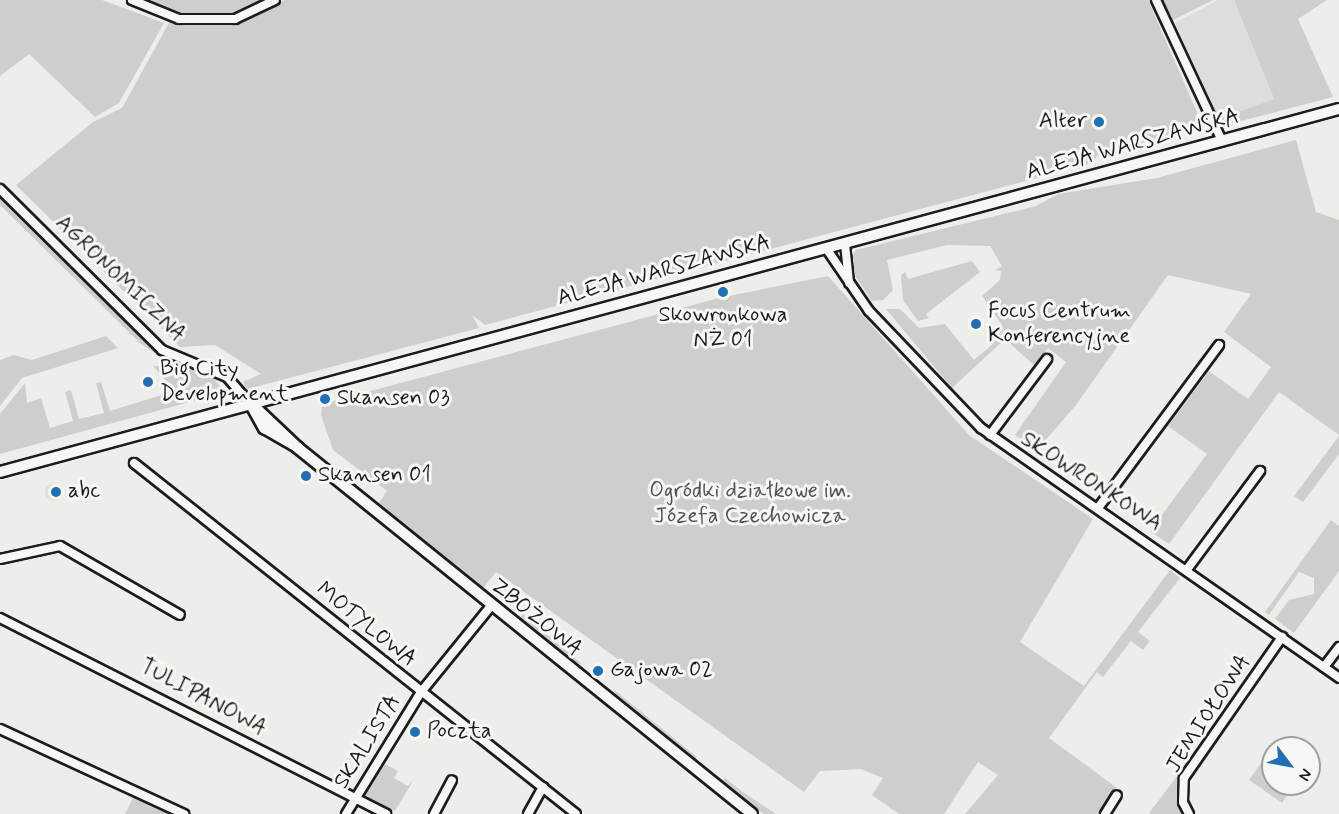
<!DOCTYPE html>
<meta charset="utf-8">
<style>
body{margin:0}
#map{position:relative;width:1339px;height:814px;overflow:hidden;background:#edede9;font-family:Mynerve,sans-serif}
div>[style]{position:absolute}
.built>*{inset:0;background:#ddddda}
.round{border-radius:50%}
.green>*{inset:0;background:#cececb}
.roads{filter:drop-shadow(2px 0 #1c1c1c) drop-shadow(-2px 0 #1c1c1c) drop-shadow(0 2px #1c1c1c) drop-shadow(0 -2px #1c1c1c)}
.minor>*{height:8px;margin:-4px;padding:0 4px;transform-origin:4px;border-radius:4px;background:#f6f6f2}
.tertiary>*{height:10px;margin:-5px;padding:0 5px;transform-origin:5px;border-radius:5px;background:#f6f6f2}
.dots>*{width:16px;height:16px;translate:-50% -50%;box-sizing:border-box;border:3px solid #f6f6f2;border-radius:50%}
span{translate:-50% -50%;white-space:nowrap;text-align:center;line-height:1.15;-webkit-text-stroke:6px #f6f6f2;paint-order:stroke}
.poi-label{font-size:22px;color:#1c1c1c}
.right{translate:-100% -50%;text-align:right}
.left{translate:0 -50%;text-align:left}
.street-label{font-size:22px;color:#1c1c1c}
.park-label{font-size:22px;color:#515151}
.north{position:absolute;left:1261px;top:736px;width:60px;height:60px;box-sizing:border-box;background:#f6f6f2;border:2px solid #9f9f9c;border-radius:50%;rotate:122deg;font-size:16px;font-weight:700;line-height:24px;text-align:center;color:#1c1c1c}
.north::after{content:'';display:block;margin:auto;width:21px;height:27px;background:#1f6fb2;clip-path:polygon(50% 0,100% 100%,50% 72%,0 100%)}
</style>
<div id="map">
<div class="built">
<div style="clip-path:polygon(1218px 0,1234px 0,1274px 99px,1219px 119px,1175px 23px)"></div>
<div class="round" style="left:45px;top:483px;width:18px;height:18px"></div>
</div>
<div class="green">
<div style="clip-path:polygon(0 0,102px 0,164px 23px,119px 103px,95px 117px,29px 54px,0 76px)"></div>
<div style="clip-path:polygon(142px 0,265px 0,233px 15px,180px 16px)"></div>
<div style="clip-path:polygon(285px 0,1148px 0,1203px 126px,1097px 156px,1093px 163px,485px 325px,472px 315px,479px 328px,247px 389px,243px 382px,261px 374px,215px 345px,180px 347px,16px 185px,93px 122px,122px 108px,171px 19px,228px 25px)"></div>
<div style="clip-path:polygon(1163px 0,1213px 0,1173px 20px)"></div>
<div style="clip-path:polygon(1234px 0,1327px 0,1298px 19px,1333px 97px,1222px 126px,1219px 119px,1274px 99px)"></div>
<div style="clip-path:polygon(1296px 140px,1316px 212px,1339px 220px,1339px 435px,1279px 392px,1169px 544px,1150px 531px,1207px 454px,1168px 426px,1209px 371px,1248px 399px,1271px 367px,1224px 332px,1251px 294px,1168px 275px,1076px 405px,1037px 450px,1015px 435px,1066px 362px,1048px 348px,1035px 366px,1005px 339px,952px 388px,886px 309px,900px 309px,919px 328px,945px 324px,974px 360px,993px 344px,988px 337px,1002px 325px,982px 296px,1000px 280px,1001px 271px,995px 270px,1002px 266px,990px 246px,947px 245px,887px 260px,893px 290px,883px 300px,872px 301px,856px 277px,850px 259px,856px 250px,1036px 206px,1058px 194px,1157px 178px)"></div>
<div style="clip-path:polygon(0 189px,168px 354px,162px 358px,141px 344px,0 205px)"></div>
<div style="clip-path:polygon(972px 261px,980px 272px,926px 314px,929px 318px,918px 321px,903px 300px,901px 275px,905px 272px,908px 279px)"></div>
<div style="clip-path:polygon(828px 276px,969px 435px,1093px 519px,1020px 642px,1084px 686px,1170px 570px,1180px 578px,1138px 632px,1150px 641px,1143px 650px,1131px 641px,1103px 677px,1097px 672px,1049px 738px,1117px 788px,1099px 814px,965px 814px,998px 775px,978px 762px,944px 814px,899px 814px,872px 795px,883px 778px,861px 769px,820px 771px,804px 792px,496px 572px,480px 592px,376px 507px,387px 491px,333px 450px,321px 415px,322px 404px,719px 298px)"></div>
<div style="clip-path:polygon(106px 336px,118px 348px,22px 378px,0 406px,0 360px,14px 355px,32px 360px)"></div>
<div style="clip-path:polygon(166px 359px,214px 379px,226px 392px,0 454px,0 414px,25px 383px,27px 403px,41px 398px,50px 428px,73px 421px,65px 392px,71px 390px,79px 419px,104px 413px,96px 383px,101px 382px,110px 411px,165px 394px,171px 386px,153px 366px,168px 367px)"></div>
<div style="clip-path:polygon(1339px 436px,1339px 454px,1303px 502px,1294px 496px)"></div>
<div style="clip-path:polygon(1331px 520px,1339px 526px,1339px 571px,1294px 633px,1275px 619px,1289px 600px,1314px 594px,1314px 578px,1299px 572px,1269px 615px,1265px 612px)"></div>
<div style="clip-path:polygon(523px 614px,537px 626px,583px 665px,567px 659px,519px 619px)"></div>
<div style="clip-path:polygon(613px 689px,697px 757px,693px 762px,619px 701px)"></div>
<div style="clip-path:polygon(1264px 759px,1273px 766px,1273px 784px,1295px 784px,1282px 803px,1249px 780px)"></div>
<div style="clip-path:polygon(385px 764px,398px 771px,394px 778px,408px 786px,414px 779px,395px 811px,365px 796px)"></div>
<div style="clip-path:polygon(1178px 775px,1181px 814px,1151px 814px,1149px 813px)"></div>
<div style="clip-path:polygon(725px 778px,743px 792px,776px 814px,764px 814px,734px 794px,721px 783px)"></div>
<div style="clip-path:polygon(133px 798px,158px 809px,169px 814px,125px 814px)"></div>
</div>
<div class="roads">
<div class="minor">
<div style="left:132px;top:0;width:51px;rotate:22deg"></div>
<div style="left:179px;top:19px;width:56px"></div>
<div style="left:235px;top:19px;width:44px;rotate:-25.4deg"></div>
<div style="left:1156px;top:0;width:156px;rotate:64.9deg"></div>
<div style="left:0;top:189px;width:228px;rotate:44.8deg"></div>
<div style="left:162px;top:350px;width:70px;rotate:22.6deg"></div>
<div style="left:227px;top:377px;width:35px;rotate:49deg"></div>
<div style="left:845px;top:244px;width:39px;rotate:84deg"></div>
<div style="left:826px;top:248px;width:76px;rotate:55.7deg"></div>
<div style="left:869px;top:311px;width:162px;rotate:46.3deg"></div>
<div style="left:981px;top:428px;width:437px;rotate:34.9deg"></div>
<div style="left:990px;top:435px;width:95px;rotate:-53.1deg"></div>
<div style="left:134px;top:463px;width:564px;rotate:38.45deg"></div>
<div style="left:1098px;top:508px;width:203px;rotate:-53.4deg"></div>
<div style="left:0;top:559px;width:61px;rotate:-12.2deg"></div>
<div style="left:60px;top:546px;width:138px;rotate:29.9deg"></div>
<div style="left:1188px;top:568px;width:121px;rotate:-53.4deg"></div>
<div style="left:0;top:618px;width:433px;rotate:26.9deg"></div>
<div style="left:1324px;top:667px;width:25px;rotate:-53deg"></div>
<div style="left:0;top:729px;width:203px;rotate:24.8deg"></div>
<div style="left:346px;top:814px;width:143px;rotate:-58.4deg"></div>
<div style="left:421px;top:692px;width:111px;rotate:-50.9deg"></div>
<div style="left:434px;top:814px;width:38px;rotate:-62deg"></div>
<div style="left:528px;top:814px;width:31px;rotate:-61deg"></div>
<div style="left:1105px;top:814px;width:22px;rotate:-58deg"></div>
<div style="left:1189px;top:814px;width:13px;rotate:-117deg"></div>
<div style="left:1183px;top:802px;width:24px;rotate:-88deg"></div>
<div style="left:1184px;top:778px;width:172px;rotate:-55.2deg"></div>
</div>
<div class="tertiary">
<div style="left:250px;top:403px;width:29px;rotate:61deg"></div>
<div style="left:264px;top:428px;width:39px;rotate:30deg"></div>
<div style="left:298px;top:448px;width:583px;rotate:38.87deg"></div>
<div style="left:255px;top:407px;width:59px;rotate:43.6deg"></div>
<div style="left:0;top:472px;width:1387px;rotate:-15.17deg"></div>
</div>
</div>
<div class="dots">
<div style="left:1099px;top:122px;background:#1f6fb2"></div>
<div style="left:723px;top:292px;background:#1f6fb2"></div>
<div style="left:976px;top:324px;background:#1f6fb2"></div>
<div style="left:148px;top:382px;background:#1f6fb2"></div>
<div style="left:325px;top:399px;background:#1f6fb2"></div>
<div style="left:306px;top:476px;background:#1f6fb2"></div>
<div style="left:56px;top:492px;background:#1f6fb2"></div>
<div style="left:598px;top:671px;background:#1f6fb2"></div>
<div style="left:415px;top:732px;background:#1f6fb2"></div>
</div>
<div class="poi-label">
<span class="right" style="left:1087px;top:122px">Alter</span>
<span class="left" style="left:988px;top:324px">Focus Centrum<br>Konferencyjne</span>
<span style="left:723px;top:328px">Skowronkowa<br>NŻ 01</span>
<span class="left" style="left:160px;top:382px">Big City<br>Development</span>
<span class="left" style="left:337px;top:399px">Skansen 03</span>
<span class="left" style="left:318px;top:476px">Skansen 01</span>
<span class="left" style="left:68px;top:492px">abc</span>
<span class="left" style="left:610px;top:671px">Gajowa 02</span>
<span class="left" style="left:427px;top:732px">Poczta</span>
</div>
<div class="street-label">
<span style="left:1133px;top:145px;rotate:-15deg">ALEJA WARSZAWSKA</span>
<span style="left:664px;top:271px;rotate:-15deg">ALEJA WARSZAWSKA</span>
<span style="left:120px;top:279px;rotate:44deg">AGRONOMICZNA</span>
<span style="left:1091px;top:482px;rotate:33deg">SKOWRONKOWA</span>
<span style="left:536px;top:618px;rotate:39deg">ZBOŻOWA</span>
<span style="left:366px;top:625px;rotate:39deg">MOTYLOWA</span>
<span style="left:203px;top:698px;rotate:28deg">TULIPANOWA</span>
<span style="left:1209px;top:714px;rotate:-57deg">JEMIOŁOWA</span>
<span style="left:368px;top:742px;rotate:-58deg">SKALISTA</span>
</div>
<div class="park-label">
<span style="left:750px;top:504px">Ogródki działkowe im.<br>Józefa Czechowicza</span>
</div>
<div class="north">N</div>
</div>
